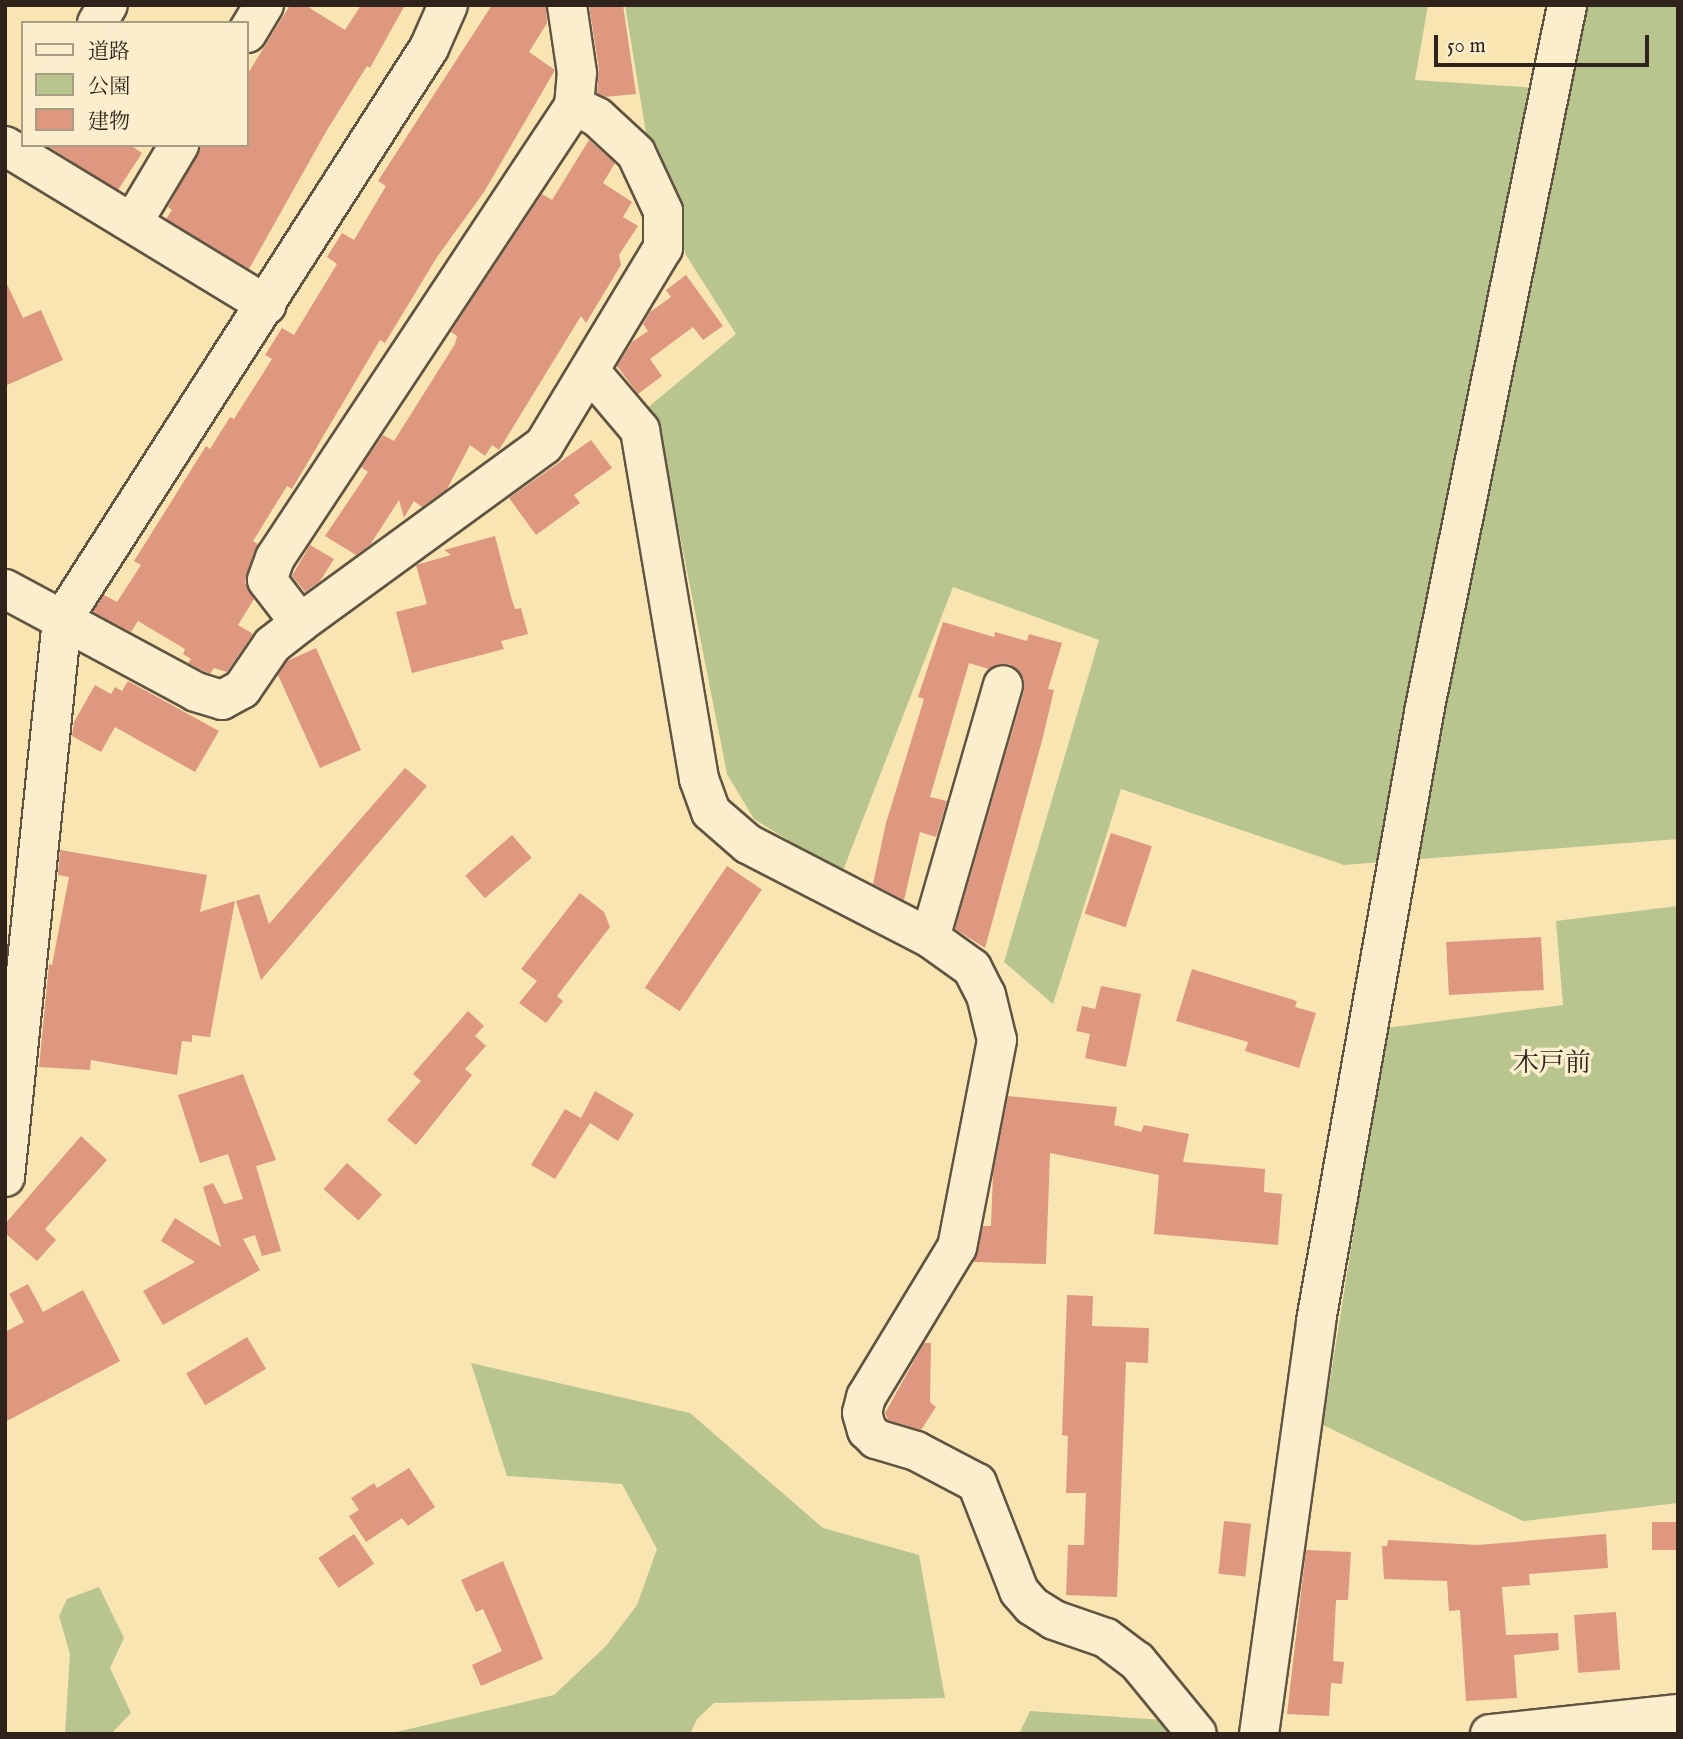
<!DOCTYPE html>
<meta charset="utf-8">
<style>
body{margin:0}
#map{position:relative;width:1683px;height:1739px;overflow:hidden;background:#f8e5b2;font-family:"IM FELL English","Noto Serif JP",serif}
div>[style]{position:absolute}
.green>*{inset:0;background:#b9c58f}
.building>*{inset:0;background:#de9880;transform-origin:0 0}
.roads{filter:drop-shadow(2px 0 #615442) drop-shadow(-2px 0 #615442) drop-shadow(0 2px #615442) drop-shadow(0 -2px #615442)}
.minor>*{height:38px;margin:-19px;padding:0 19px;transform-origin:19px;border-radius:19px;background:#faeecd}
span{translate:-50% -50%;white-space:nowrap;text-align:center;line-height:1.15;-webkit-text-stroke:7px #faeecd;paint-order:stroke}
.neighbourhood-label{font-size:26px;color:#2f231c}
.frame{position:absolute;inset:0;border:7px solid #2f231c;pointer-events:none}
.legend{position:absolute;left:21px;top:21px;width:228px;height:126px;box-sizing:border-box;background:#faeecd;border:2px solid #a99d86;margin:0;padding:9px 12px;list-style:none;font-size:21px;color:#2f231c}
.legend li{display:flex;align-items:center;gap:14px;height:35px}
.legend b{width:35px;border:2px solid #a99d86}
.scale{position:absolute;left:1434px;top:35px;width:215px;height:32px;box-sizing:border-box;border:4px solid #2f231c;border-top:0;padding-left:9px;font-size:21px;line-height:24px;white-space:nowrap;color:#2f231c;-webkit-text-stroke:5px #faeecd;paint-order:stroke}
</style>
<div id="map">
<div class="green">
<div style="clip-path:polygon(625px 5px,1428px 5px,1415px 80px,1567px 90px,1587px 5px,1678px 5px,1678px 839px,1344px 865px,1121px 789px,1053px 1004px,1004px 962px,1099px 640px,953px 587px,842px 873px,754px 819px,727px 774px,662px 444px,645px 410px,736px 334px,686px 255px,647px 139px)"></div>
<div style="clip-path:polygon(1678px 906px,1678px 1503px,1523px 1521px,1323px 1425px,1386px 1028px,1563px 1005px,1556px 921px)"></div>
<div style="clip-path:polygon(471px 1363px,690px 1413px,823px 1528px,919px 1555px,945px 1698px,714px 1703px,697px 1719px,690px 1734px,388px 1734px,554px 1695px,606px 1646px,637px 1605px,657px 1549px,622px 1484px,507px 1476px)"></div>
<div style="clip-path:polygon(99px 1587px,124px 1638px,110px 1668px,131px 1713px,111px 1734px,65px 1734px,70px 1654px,59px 1616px,67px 1599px)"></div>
<div style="clip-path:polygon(1030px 1711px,1164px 1720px,1172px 1734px,1019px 1734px)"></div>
</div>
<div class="building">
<div style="clip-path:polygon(290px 5px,305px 5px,345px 30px,361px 5px,405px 5px,370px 68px,367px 66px,327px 130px,249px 269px,166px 219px,172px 210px,168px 207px,201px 145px,247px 145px,247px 75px)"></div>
<div style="clip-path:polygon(492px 5px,546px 5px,547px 23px,529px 52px,555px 70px,484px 192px,437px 257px,385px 343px,380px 340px,292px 489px,287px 486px,253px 541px,258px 544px,245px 583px,254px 599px,238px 625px,253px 634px,227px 672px,214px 668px,210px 674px,188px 663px,191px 659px,183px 654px,185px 649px,138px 621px,131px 632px,93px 612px,104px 595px,117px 602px,141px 565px,134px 561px,146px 542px,206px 446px,210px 449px,230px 417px,234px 419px,272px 359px,265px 355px,282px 328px,294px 335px,337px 264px,327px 257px,342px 233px,354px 240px,386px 186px,378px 181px)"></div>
<div style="clip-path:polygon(589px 5px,623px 5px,636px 94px,605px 97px,597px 93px,599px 70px)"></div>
<div style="clip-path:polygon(589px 140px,615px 163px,603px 183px,632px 202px,623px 217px,638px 226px,619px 255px,621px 265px,586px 323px,581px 316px,499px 450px,492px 445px,485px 456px,470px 445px,447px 489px,422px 507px,414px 501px,404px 518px,399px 500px,370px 545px,356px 555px,325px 536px,368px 472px,361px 467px,383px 435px,394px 441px,455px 344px,457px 336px,451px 332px,463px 313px,542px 194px,552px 200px)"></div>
<div style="clip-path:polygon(46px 145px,130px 145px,142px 153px,118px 190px)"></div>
<div style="clip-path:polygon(686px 275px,723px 326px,703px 340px,693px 327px,650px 359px,662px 376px,638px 394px,617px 366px,632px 342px,648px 331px,643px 324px,650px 312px,671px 297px,666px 290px)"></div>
<div style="clip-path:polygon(5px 280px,23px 318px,41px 310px,63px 360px,5px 386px)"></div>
<div style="clip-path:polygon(591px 440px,612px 468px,574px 495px,580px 503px,536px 535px,509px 498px)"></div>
<div style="clip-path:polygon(495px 536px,511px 597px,515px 609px,521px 608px,528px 634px,501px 641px,504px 649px,412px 673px,396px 612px,427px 604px,416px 565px,451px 555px,444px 550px)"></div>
<div style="clip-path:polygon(310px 545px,334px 559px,320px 581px,305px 592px,292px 576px)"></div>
<div style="clip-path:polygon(943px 622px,994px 637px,995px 632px,1027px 641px,1029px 634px,1062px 643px,1048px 689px,1054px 690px,1043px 737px,985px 948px,955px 929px,1024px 691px,1024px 679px,1010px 664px,989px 669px,969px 663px,930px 797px,947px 801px,936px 837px,920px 832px,904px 900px,873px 884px,886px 823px,924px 699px,918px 697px)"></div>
<div style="clip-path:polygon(316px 648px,361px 750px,320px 768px,278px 675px,287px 661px)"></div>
<div style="clip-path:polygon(128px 681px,219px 731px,195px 772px,115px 727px,101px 752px,72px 736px,74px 722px,95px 685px,111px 694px,115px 687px,122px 691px)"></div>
<div style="clip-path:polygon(405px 768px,427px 786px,261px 980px,236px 901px,259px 894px,269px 924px)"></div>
<div style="left:1111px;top:833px;width:43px;height:85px;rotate:18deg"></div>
<div style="left:512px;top:835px;width:30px;height:62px;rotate:49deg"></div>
<div style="clip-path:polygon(60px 850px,207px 875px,200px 912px,235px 901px,210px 1037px,192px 1035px,192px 1042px,182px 1041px,177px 1075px,91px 1060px,90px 1070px,39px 1067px,49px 964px,52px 965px,69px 877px,58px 875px)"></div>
<div style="left:727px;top:866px;width:42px;height:147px;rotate:34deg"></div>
<div style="clip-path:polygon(580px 893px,604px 912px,610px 927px,557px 996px,563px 1001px,546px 1023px,519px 1003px,537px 981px,521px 969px)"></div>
<div style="left:1541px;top:937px;width:53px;height:95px;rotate:87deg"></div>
<div style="clip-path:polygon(1192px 969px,1297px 1001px,1295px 1007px,1316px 1013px,1299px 1068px,1245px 1051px,1248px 1042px,1176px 1021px)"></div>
<div style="clip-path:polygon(1101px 986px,1141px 994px,1126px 1067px,1085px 1058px,1090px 1034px,1076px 1031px,1082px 1006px,1095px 1009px)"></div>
<div style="clip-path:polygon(468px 1011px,484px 1026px,475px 1036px,486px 1046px,465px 1069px,472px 1075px,416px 1145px,387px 1120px,421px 1081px,413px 1074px)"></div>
<div style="clip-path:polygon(243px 1074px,276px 1160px,256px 1166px,281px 1251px,262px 1256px,255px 1235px,243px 1239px,260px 1270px,163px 1325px,143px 1291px,195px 1262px,161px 1241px,175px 1218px,221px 1247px,203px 1187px,213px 1183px,224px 1204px,243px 1199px,228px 1154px,200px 1163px,178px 1095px)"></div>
<div style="clip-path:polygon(595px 1091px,634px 1114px,618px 1141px,590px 1123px,555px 1179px,531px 1165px,565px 1109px,581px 1118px)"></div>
<div style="clip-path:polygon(1008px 1096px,1117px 1107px,1114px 1125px,1141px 1132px,1144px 1125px,1189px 1134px,1183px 1162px,1265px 1169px,1264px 1192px,1282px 1194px,1278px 1245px,1154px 1234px,1159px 1175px,1050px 1153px,1046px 1264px,974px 1262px,983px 1226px,991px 1226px,993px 1173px)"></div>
<div style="clip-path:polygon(81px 1136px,107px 1160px,45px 1229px,56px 1240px,37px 1261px,5px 1233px,5px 1224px)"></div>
<div style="left:347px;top:1163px;width:47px;height:35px;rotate:42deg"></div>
<div style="clip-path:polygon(28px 1284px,43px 1312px,83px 1290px,120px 1361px,5px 1422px,5px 1332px,24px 1322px,9px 1294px)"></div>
<div style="clip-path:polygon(1067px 1295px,1093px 1296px,1092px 1326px,1149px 1328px,1148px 1363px,1126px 1362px,1117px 1597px,1066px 1595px,1068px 1545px,1084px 1545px,1086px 1493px,1066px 1493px,1068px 1436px,1062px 1435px)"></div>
<div style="left:247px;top:1337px;width:37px;height:71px;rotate:59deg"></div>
<div style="clip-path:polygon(924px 1343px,931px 1343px,930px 1402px,936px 1407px,921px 1430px,888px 1420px,885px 1413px)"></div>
<div style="clip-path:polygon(409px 1468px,435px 1507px,408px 1526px,402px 1518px,366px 1542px,349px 1516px,359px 1510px,351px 1498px,374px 1483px,377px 1488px)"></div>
<div style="left:1224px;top:1521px;width:27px;height:53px;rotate:6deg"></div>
<div style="left:1678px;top:1522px;width:28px;height:26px;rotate:90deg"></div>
<div style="left:354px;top:1534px;width:36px;height:43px;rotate:56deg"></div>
<div style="clip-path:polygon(1606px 1534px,1608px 1568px,1529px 1574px,1530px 1585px,1502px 1587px,1506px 1635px,1558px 1633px,1559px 1650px,1514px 1655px,1517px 1698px,1466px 1701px,1460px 1610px,1449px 1611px,1447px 1581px,1384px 1579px,1382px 1546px,1387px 1546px,1388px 1540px,1478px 1545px)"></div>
<div style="clip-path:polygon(1306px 1550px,1351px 1552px,1348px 1600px,1336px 1600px,1333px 1661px,1344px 1662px,1342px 1684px,1331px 1683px,1329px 1716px,1287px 1714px)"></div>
<div style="clip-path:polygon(503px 1561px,543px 1659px,481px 1686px,472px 1665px,502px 1651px,483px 1609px,476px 1612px,461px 1580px)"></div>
<div style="left:1616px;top:1612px;width:58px;height:42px;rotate:86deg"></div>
</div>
<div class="roads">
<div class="minor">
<div style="left:97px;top:23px;width:21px;rotate:-59deg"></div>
<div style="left:247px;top:33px;width:33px;rotate:-59deg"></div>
<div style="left:5px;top:146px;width:306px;rotate:31.3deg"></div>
<div style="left:133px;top:222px;width:90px;rotate:-59.1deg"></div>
<div style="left:590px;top:371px;width:77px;rotate:49.7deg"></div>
<div style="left:640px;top:430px;width:354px;rotate:80.4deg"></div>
<div style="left:699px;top:779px;width:35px;rotate:70deg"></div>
<div style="left:711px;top:812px;width:49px;rotate:40.9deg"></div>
<div style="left:748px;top:844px;width:205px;rotate:27.3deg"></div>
<div style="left:930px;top:938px;width:52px;rotate:35.5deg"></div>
<div style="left:972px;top:968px;width:30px;rotate:63deg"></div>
<div style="left:986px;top:995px;width:46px;rotate:76.3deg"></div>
<div style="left:997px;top:1040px;width:211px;rotate:100.9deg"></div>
<div style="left:957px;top:1247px;width:175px;rotate:121.2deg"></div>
<div style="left:866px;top:1397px;width:16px;rotate:104deg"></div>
<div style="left:862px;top:1413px;width:18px;rotate:74deg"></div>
<div style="left:867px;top:1430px;width:13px;rotate:45deg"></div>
<div style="left:876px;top:1439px;width:42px;rotate:16.7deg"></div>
<div style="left:916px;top:1451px;width:69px;rotate:27.7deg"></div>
<div style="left:977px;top:1483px;width:116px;rotate:68.7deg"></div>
<div style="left:1019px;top:1591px;width:20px;rotate:49deg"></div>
<div style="left:1032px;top:1606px;width:26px;rotate:32deg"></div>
<div style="left:1054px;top:1620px;width:55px;rotate:19.1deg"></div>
<div style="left:1106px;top:1638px;width:39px;rotate:37deg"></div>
<div style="left:1137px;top:1661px;width:94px;rotate:50.6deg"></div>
<div style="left:5px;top:589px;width:217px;rotate:28.3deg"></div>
<div style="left:196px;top:692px;width:27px;rotate:17deg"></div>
<div style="left:222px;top:700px;width:23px;rotate:-29deg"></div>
<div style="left:242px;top:689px;width:53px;rotate:-55.7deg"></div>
<div style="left:272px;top:645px;width:36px;rotate:-38deg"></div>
<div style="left:300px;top:623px;width:302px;rotate:-36.1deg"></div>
<div style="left:544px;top:445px;width:230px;rotate:-58.9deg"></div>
<div style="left:663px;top:248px;width:37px;rotate:-90deg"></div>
<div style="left:663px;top:211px;width:64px;rotate:-115deg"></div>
<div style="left:636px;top:153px;width:53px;rotate:-137.3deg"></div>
<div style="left:597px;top:117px;width:25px;rotate:-154deg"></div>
<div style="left:300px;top:623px;width:54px;rotate:-127.5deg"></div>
<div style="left:267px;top:580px;width:23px;rotate:-70deg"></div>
<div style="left:275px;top:558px;width:542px;rotate:-56.52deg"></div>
<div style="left:574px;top:106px;width:33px;rotate:-85deg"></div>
<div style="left:577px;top:73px;width:69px;rotate:-98.4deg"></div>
<div style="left:930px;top:938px;width:263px;rotate:-73.9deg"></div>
<div style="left:5px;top:1177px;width:560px;rotate:-84.16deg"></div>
<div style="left:62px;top:620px;width:680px;rotate:-57.32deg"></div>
<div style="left:429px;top:48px;width:47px;rotate:-66.2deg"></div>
<div style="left:1259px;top:1734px;width:417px;rotate:-82.1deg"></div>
<div style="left:1316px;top:1321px;width:624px;rotate:-79.93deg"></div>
<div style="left:1425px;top:707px;width:716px;rotate:-78.56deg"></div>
<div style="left:1490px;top:1734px;width:189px;rotate:-6.1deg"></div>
</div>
</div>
<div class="neighbourhood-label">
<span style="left:1552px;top:1064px">木戸前</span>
</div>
<div class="frame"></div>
<ul class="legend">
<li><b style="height:9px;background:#faeecd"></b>道路</li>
<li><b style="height:19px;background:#b9c58f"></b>公園</li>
<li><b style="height:19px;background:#de9880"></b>建物</li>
</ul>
<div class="scale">50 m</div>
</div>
